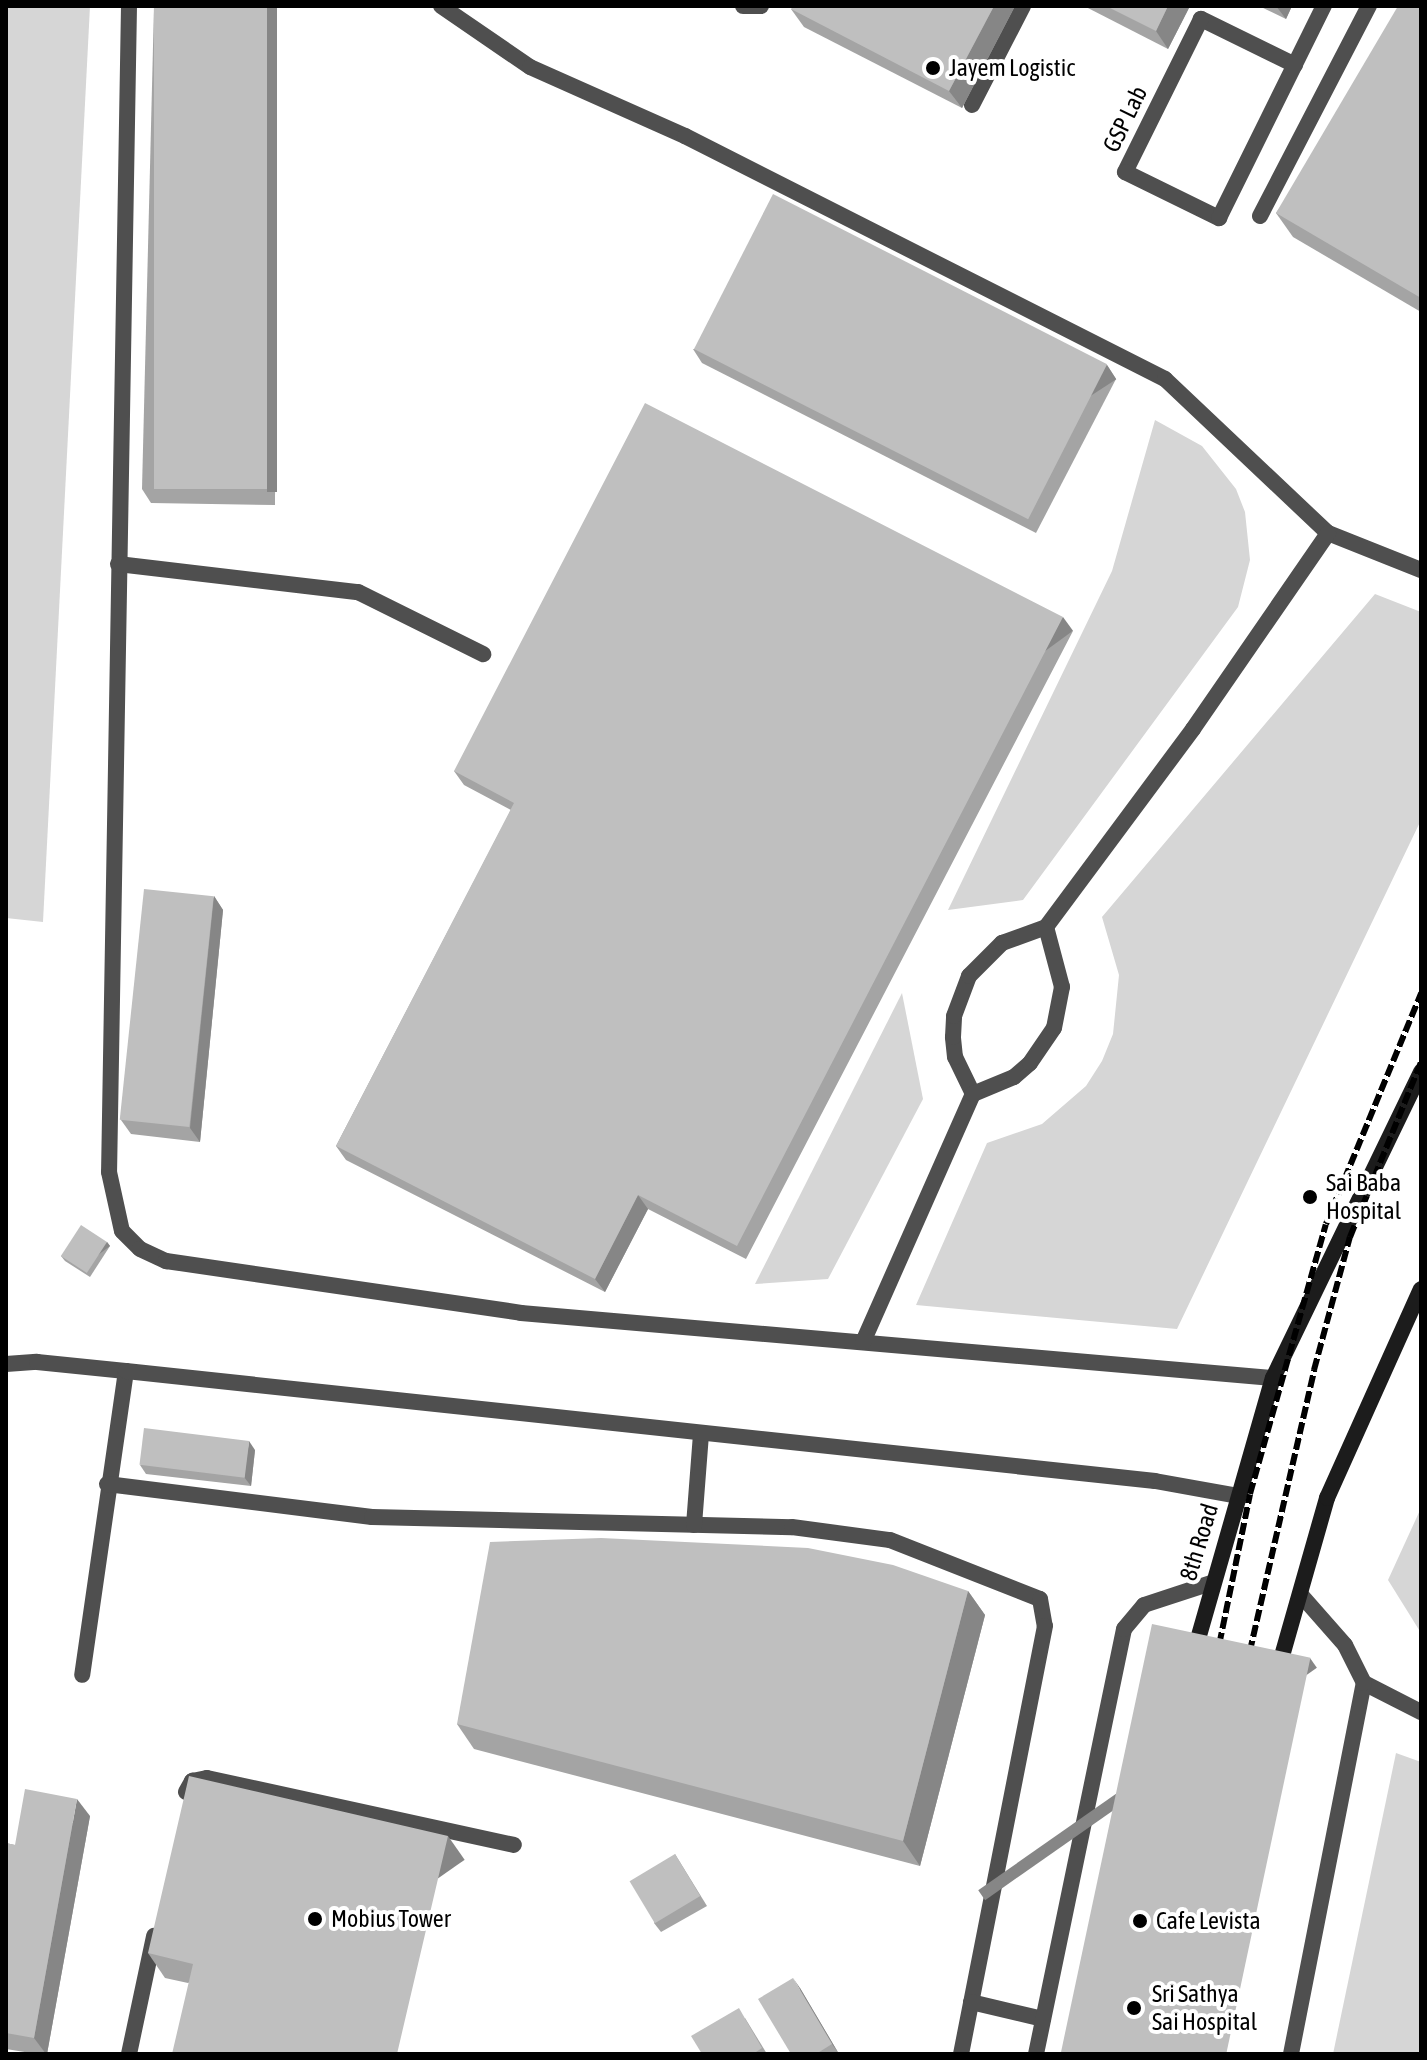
<!DOCTYPE html>
<style>
body{margin:0}
#map{position:relative;width:1427px;height:2060px;overflow:hidden;background:#fff;font-family:"Asap Condensed",sans-serif}
div>[style]{position:absolute}
.green>*{inset:0;background:#d6d6d6}
.service>*{height:16px;margin:-8px;padding:0 8px;transform-origin:8px;border-radius:8px;background:#4f4f4f}
.minor>*{height:16px;margin:-8px;padding:0 8px;transform-origin:8px;border-radius:8px;background:#4f4f4f}
.secondary>*{height:16px;margin:-8px;padding:0 8px;transform-origin:8px;border-radius:8px;background:#1c1c1c}
.rail>*{height:6px;margin-top:-3px;transform-origin:0;background:repeating-linear-gradient(90deg,#000 0 12px,transparent 0 16px)}
.wall>*{inset:0;background:#a4a4a4}
.shaded-wall>*{inset:0;background:#868686;transform-origin:0 0}
.building>*{inset:0;background:#bfbfbf;transform-origin:0 0}
.dots>*{width:22px;height:22px;translate:-50% -50%;box-sizing:border-box;border:4px solid #fff;border-radius:50%}
span{translate:-50% -50%;white-space:nowrap;text-align:center;line-height:1.15;-webkit-text-stroke:8px #fff;paint-order:stroke}
.poi-label{font-size:24px;color:#000}
.left{translate:0 -50%;text-align:left}
.street-label{font-size:24px;color:#000}
.frame{position:absolute;inset:0;border:8px solid #000;pointer-events:none}
</style>
<div id="map">
<div class="green">
<div style="clip-path:polygon(6px 6px,90px 6px,43px 922px,6px 918px)"></div>
<div style="clip-path:polygon(1155px 420px,1202px 446px,1236px 489px,1245px 512px,1250px 560px,1238px 607px,1023px 900px,948px 910px,1112px 571px)"></div>
<div style="clip-path:polygon(1375px 594px,1421px 612px,1421px 820px,1177px 1329px,916px 1305px,987px 1143px,1042px 1124px,1086px 1086px,1102px 1061px,1113px 1034px,1119px 975px,1102px 917px)"></div>
<div style="clip-path:polygon(902px 993px,923px 1099px,828px 1279px,755px 1284px)"></div>
<div style="clip-path:polygon(1421px 1508px,1421px 1633px,1388px 1580px)"></div>
<div style="clip-path:polygon(1396px 1753px,1421px 1762px,1421px 2054px,1333px 2054px)"></div>
</div>
<div class="service">
<div style="left:129px;top:6px;width:1166px;rotate:90.98deg"></div>
<div style="left:109px;top:1172px;width:60px;rotate:77.6deg"></div>
<div style="left:122px;top:1231px;width:25px;rotate:45deg"></div>
<div style="left:140px;top:1249px;width:29px;rotate:25deg"></div>
<div style="left:166px;top:1261px;width:359px;rotate:8.3deg"></div>
<div style="left:521px;top:1313px;width:755px;rotate:4.94deg"></div>
<div style="left:441px;top:6px;width:108px;rotate:34.4deg"></div>
<div style="left:530px;top:67px;width:170px;rotate:24deg"></div>
<div style="left:685px;top:136px;width:538px;rotate:26.85deg"></div>
<div style="left:1165px;top:379px;width:224px;rotate:43.4deg"></div>
<div style="left:1328px;top:533px;width:100px;rotate:21.7deg"></div>
<div style="left:743px;top:6px;width:18px"></div>
<div style="left:1295px;top:65px;width:105px;rotate:-153.9deg"></div>
<div style="left:1201px;top:19px;width:171px;rotate:116.4deg"></div>
<div style="left:1125px;top:172px;width:105px;rotate:26.1deg"></div>
<div style="left:1219px;top:218px;width:237px;rotate:-63.7deg"></div>
<div style="left:972px;top:105px;width:111px;rotate:-62.7deg"></div>
<div style="left:1260px;top:216px;width:237px;rotate:-62.6deg"></div>
<div style="left:118px;top:564px;width:242px;rotate:6.7deg"></div>
<div style="left:358px;top:592px;width:140px;rotate:26.4deg"></div>
<div style="left:973px;top:1094px;width:41px;rotate:-115.9deg"></div>
<div style="left:955px;top:1057px;width:20px;rotate:-96deg"></div>
<div style="left:953px;top:1037px;width:21px;rotate:-87deg"></div>
<div style="left:954px;top:1016px;width:43px;rotate:-69.4deg"></div>
<div style="left:969px;top:976px;width:47px;rotate:-45deg"></div>
<div style="left:1002px;top:943px;width:47px;rotate:-20deg"></div>
<div style="left:1046px;top:927px;width:247px;rotate:-53.4deg"></div>
<div style="left:1193px;top:729px;width:238px;rotate:-55.4deg"></div>
<div style="left:863px;top:1342px;width:271px;rotate:-66.1deg"></div>
<div style="left:973px;top:1094px;width:44px;rotate:-22.5deg"></div>
<div style="left:1014px;top:1077px;width:21px;rotate:-41deg"></div>
<div style="left:1030px;top:1063px;width:42px;rotate:-55.6deg"></div>
<div style="left:1054px;top:1028px;width:42px;rotate:-79deg"></div>
<div style="left:1062px;top:987px;width:62px;rotate:-104.9deg"></div>
<div style="left:6px;top:1364px;width:31px;rotate:-4deg"></div>
<div style="left:37px;top:1362px;width:89px;rotate:5.8deg"></div>
<div style="left:126px;top:1371px;width:307px;rotate:98.2deg"></div>
<div style="left:107px;top:1484px;width:267px;rotate:7.1deg"></div>
<div style="left:372px;top:1517px;width:420px;rotate:1.4deg"></div>
<div style="left:792px;top:1527px;width:99px;rotate:7.6deg"></div>
<div style="left:890px;top:1540px;width:161px;rotate:21.5deg"></div>
<div style="left:1040px;top:1599px;width:27px;rotate:80deg"></div>
<div style="left:1045px;top:1626px;width:436px;rotate:101.1deg"></div>
<div style="left:694px;top:1525px;width:90px;rotate:-85.6deg"></div>
<div style="left:1364px;top:1683px;width:64px;rotate:27deg"></div>
<div style="left:186px;top:1792px;width:13px;rotate:-61deg"></div>
<div style="left:192px;top:1781px;width:15px;rotate:-11deg"></div>
<div style="left:207px;top:1778px;width:314px;rotate:12.3deg"></div>
<div style="left:971px;top:2002px;width:74px;rotate:13.3deg"></div>
<div style="left:129px;top:2054px;width:121px;rotate:-78deg"></div>
</div>
<div class="minor">
<div style="left:126px;top:1371px;width:1035px;rotate:6.1deg"></div>
<div style="left:1155px;top:1481px;width:84px;rotate:10.2deg"></div>
<div style="left:1036px;top:2054px;width:434px;rotate:-78.3deg"></div>
<div style="left:1124px;top:1629px;width:31px;rotate:-50deg"></div>
<div style="left:1144px;top:1605px;width:71px;rotate:-18.2deg"></div>
<div style="left:1291px;top:2054px;width:378px;rotate:-78.9deg"></div>
<div style="left:1364px;top:1683px;width:42px;rotate:-116.6deg"></div>
<div style="left:1345px;top:1645px;width:67px;rotate:-131.3deg"></div>
</div>
<div class="secondary">
<div style="left:1194px;top:1653px;width:286px;rotate:-74deg"></div>
<div style="left:1273px;top:1378px;width:340px;rotate:-64.2deg"></div>
<div style="left:1278px;top:1670px;width:179px;rotate:-74.1deg"></div>
<div style="left:1327px;top:1498px;width:229px;rotate:-65.8deg"></div>
</div>
<div class="rail">
<div style="left:1216px;top:1660px;width:169px;rotate:-78.4deg"></div>
<div style="left:1250px;top:1494px;width:280px;rotate:-74.3deg"></div>
<div style="left:1326px;top:1224px;width:250px;rotate:-67.6deg"></div>
<div style="left:1246px;top:1668px;width:306px;rotate:-77.1deg"></div>
<div style="left:1314px;top:1370px;width:138px;rotate:-74.9deg"></div>
<div style="left:1350px;top:1237px;width:189px;rotate:-67.9deg"></div>
</div>
<div class="wall">
<div style="clip-path:polygon(154px 6px,277px 6px,275px 505px,151px 503px,142px 489px)"></div>
<div style="clip-path:polygon(1015px 6px,962px 108px,804px 27px,791px 9px)"></div>
<div style="clip-path:polygon(1084px 6px,1190px 6px,1168px 49px)"></div>
<div style="clip-path:polygon(1259px 6px,1292px 6px,1286px 19px)"></div>
<div style="clip-path:polygon(1421px 6px,1421px 312px,1293px 237px,1276px 213px)"></div>
<div style="clip-path:polygon(693px 349px,1107px 365px,1116px 379px,1036px 533px,702px 363px)"></div>
<div style="clip-path:polygon(1073px 631px,746px 1259px,648px 1209px,605px 1292px,346px 1160px,336px 1146px,511px 810px,464px 785px,454px 771px)"></div>
<div style="clip-path:polygon(214px 896px,223px 910px,200px 1142px,131px 1134px,121px 1120px)"></div>
<div style="clip-path:polygon(107px 1242px,110px 1246px,90px 1277px,65px 1261px,61px 1256px)"></div>
<div style="clip-path:polygon(255px 1450px,251px 1486px,146px 1474px,140px 1465px)"></div>
<div style="clip-path:polygon(968px 1591px,985px 1615px,920px 1866px,474px 1749px,457px 1724px)"></div>
<div style="clip-path:polygon(90px 1816px,47px 2054px,37px 2054px,6px 2049px,6px 1843px,15px 1845px)"></div>
<div style="clip-path:polygon(675px 1854px,707px 1906px,661px 1932px,654px 1923px)"></div>
<div style="clip-path:polygon(465px 1860px,188px 1983px,165px 1978px,148px 1953px)"></div>
<div style="clip-path:polygon(800px 1988px,839px 2054px,791px 2054px)"></div>
<div style="clip-path:polygon(745px 2018px,767px 2054px,702px 2054px)"></div>
</div>
<div class="shaded-wall">
<div style="left:267px;top:6px;width:10px;height:486px"></div>
<div style="clip-path:polygon(994px 6px,1015px 6px,962px 108px,949px 91px)"></div>
<div style="clip-path:polygon(1168px 6px,1190px 6px,1168px 49px,1156px 31px)"></div>
<div style="clip-path:polygon(1276px 6px,1292px 6px,1286px 19px)"></div>
<div style="left:1107px;top:365px;width:17px;height:175px;rotate:57deg"></div>
<div style="left:1063px;top:617px;width:17px;height:708px;rotate:54deg"></div>
<div style="clip-path:polygon(214px 896px,223px 910px,200px 1142px,190px 1128px)"></div>
<div style="clip-path:polygon(638px 1195px,648px 1209px,605px 1292px,595px 1279px)"></div>
<div style="left:107px;top:1242px;width:5px;height:37px;rotate:53deg"></div>
<div style="clip-path:polygon(249px 1441px,255px 1450px,251px 1486px,244px 1477px)"></div>
<div style="clip-path:polygon(968px 1591px,985px 1615px,920px 1866px,903px 1841px)"></div>
<div style="left:1310px;top:1658px;width:12px;height:405px;rotate:55deg"></div>
<div style="clip-path:polygon(77px 1799px,90px 1816px,47px 2054px,46px 2054px,34px 2038px)"></div>
<div style="left:448px;top:1836px;width:29px;height:224px;rotate:55deg"></div>
<div style="clip-path:polygon(793px 1978px,800px 1988px,839px 2054px,832px 2044px)"></div>
</div>
<div class="building">
<div style="left:154px;top:6px;width:113px;height:483px"></div>
<div style="clip-path:polygon(793px 6px,994px 6px,949px 91px,791px 9px)"></div>
<div style="clip-path:polygon(1106px 6px,1168px 6px,1156px 31px)"></div>
<div style="clip-path:polygon(1398px 6px,1421px 6px,1421px 298px,1276px 213px)"></div>
<div style="left:773px;top:194px;width:375px;height:174px;rotate:27deg"></div>
<div style="clip-path:polygon(645px 403px,1063px 617px,737px 1246px,638px 1195px,595px 1279px,336px 1146px,514px 803px,454px 771px)"></div>
<div style="left:144px;top:889px;width:70px;height:232px;rotate:6deg"></div>
<div style="left:81px;top:1225px;width:31px;height:37px;rotate:33deg"></div>
<div style="left:144px;top:1428px;width:106px;height:37px;rotate:7deg"></div>
<div style="clip-path:polygon(601px 1538px,808px 1548px,893px 1565px,968px 1591px,903px 1841px,457px 1724px,490px 1542px)"></div>
<div style="left:1152px;top:1624px;width:162px;height:440px;rotate:12deg"></div>
<div style="clip-path:polygon(189px 1776px,448px 1836px,397px 2054px,172px 2054px,193px 1964px,148px 1953px)"></div>
<div style="clip-path:polygon(25px 1789px,77px 1799px,34px 2038px,6px 2033px,6px 1843px,15px 1845px)"></div>
<div style="left:675px;top:1854px;width:49px;height:53px;rotate:59deg"></div>
<div style="clip-path:polygon(793px 1978px,832px 2044px,816px 2054px,791px 2054px,758px 1999px)"></div>
<div style="clip-path:polygon(739px 2008px,762px 2048px,753px 2054px,702px 2054px,691px 2036px)"></div>
</div>
<div class="dots">
<div style="left:933px;top:68px;background:#000"></div>
<div style="left:1310px;top:1197px;background:#000"></div>
<div style="left:315px;top:1919px;background:#000"></div>
<div style="left:1140px;top:1921px;background:#000"></div>
<div style="left:1134px;top:2008px;background:#000"></div>
</div>
<div class="poi-label">
<span class="left" style="left:949px;top:68px">Jayem Logistic</span>
<span class="left" style="left:1326px;top:1197px">Sai Baba<br>Hospital</span>
<span class="left" style="left:331px;top:1919px">Mobius Tower</span>
<span class="left" style="left:1156px;top:1921px">Cafe Levista</span>
<span class="left" style="left:1152px;top:2008px">Sri Sathya<br>Sai Hospital</span>
</div>
<div class="street-label">
<span style="left:1125px;top:119px;rotate:-64deg">GSP Lab</span>
<span style="left:1199px;top:1542px;rotate:-73deg">8th Road</span>
</div>
<div class="frame"></div>
</div>
